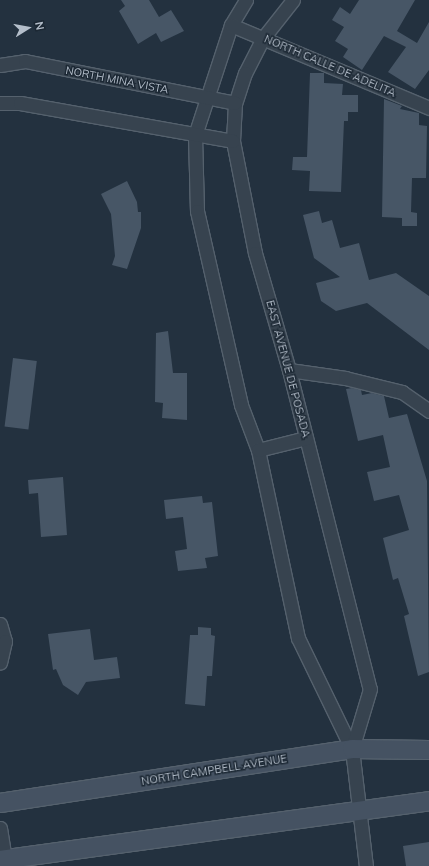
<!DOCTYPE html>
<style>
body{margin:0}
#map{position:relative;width:429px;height:866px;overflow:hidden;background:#23313f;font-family:Mulish,sans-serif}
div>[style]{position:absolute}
.building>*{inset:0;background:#475666;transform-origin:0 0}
.roads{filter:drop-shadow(1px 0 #55616d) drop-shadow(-1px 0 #55616d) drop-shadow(0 1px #55616d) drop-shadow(0 -1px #55616d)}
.street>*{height:13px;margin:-6.5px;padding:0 6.5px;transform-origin:6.5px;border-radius:6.5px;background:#37434f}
.secondary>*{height:18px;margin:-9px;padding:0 9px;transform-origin:9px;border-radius:9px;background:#455262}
span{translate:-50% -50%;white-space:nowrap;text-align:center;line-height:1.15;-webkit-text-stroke:3px #1c2834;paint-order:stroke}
.street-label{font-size:11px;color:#b4beca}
.north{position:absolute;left:8px;top:8px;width:40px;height:40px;-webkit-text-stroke:3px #1c2834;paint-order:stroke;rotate:79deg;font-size:11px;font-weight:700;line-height:16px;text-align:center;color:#b4beca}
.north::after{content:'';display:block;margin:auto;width:14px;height:18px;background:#b4beca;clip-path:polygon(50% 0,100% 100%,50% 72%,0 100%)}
</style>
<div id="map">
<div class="building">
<div style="clip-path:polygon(121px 0,149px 0,159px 17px,171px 10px,184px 31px,161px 42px,156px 33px,138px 44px,119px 11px,125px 6px)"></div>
<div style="clip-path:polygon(359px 0,415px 0,397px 31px,417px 43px,429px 22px,429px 70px,415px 89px,388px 72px,406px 47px,384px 36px,362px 70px,343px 57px,348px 49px,335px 41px,344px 27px,332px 20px,340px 7px,350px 14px)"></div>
<div style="clip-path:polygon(310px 73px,324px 73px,324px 83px,343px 84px,342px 95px,358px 95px,358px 112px,348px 112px,348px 121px,344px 121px,341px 192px,309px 191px,310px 171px,292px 170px,293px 157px,307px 157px)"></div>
<div style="clip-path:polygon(384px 99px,402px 106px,400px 109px,419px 113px,419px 125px,427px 126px,426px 178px,412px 178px,411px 212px,417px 213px,417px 226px,402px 226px,402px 218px,382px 217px)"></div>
<div style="clip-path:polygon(127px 181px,137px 202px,138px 212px,141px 212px,141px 228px,127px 269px,112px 265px,115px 256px,111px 214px,101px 194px)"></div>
<div style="clip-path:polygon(319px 211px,322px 223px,332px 220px,340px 248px,359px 243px,369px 280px,396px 273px,429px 296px,429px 350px,367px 303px,336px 311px,321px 301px,316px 283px,340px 277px,314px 258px,303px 215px)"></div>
<div style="clip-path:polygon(168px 331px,173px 373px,187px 373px,187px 420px,162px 418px,163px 403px,155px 402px,156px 333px)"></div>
<div style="left:13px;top:358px;width:24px;height:69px;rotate:7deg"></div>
<div style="clip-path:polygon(352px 388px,361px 390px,362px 395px,372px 393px,384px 396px,389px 418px,407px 414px,427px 481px,429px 672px,418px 676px,404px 616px,409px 614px,398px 578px,393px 580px,383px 538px,409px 530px,399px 495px,374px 501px,367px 472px,390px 467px,383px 435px,358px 441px,346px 389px)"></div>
<div style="clip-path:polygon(63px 477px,67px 535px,41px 537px,38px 493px,29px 494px,28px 480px)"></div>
<div style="clip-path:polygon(202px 496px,203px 503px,212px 502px,218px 556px,205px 558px,207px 568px,178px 571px,175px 551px,187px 549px,183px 517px,166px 519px,164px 500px)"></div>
<div style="clip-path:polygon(198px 627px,211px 628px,211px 635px,215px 636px,212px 676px,207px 676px,205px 706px,185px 704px,190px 635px,198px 635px)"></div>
<div style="clip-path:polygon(90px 629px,94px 660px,117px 657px,120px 678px,86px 682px,78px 695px,63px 685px,56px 669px,53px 670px,48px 634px)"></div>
<div style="clip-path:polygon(429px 842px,429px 866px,406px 866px,403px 846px)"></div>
</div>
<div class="roads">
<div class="street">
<div style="left:246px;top:0;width:29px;rotate:121deg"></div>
<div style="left:231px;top:25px;width:116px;rotate:108.1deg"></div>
<div style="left:195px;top:135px;width:76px;rotate:88.5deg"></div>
<div style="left:197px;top:211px;width:199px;rotate:77.2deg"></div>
<div style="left:241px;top:405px;width:48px;rotate:69.3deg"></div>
<div style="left:258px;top:450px;width:192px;rotate:78deg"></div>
<div style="left:298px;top:638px;width:123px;rotate:64.1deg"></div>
<div style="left:352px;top:749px;width:118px;rotate:83.2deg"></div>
<div style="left:293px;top:0;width:48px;rotate:128.3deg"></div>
<div style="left:263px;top:38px;width:39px;rotate:117deg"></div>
<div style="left:245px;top:73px;width:32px;rotate:108deg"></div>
<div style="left:235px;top:103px;width:38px;rotate:93deg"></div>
<div style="left:233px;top:141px;width:114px;rotate:78.9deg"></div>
<div style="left:255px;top:253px;width:122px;rotate:73.8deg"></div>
<div style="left:289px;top:370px;width:329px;rotate:75.8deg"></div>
<div style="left:370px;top:689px;width:63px;rotate:106.7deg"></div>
<div style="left:231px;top:25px;width:215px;rotate:22.7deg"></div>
<div style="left:0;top:65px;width:25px;rotate:-9deg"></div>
<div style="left:25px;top:61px;width:214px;rotate:11.3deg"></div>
<div style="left:0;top:103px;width:20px"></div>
<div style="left:20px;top:103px;width:216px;rotate:10.1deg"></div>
<div style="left:289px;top:370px;width:57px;rotate:8.1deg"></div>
<div style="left:345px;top:378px;width:59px;rotate:13.8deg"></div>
<div style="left:402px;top:392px;width:33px;rotate:35deg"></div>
<div style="left:258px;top:450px;width:49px;rotate:-14deg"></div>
<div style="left:0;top:624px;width:18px;rotate:74deg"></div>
<div style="left:5px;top:641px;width:22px;rotate:103deg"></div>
<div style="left:0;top:828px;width:31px;rotate:81deg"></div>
</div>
<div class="secondary">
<div style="left:0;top:803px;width:356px;rotate:-8.7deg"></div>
<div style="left:352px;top:749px;width:77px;rotate:0.7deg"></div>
<div style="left:0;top:860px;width:433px;rotate:-7.8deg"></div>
</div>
</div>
<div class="street-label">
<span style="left:330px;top:66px;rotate:23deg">NORTH CALLE DE ADELITA</span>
<span style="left:117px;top:80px;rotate:11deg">NORTH MINA VISTA</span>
<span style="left:288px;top:369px;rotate:75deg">EAST AVENUE DE POSADA</span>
<span style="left:214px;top:770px;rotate:-9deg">NORTH CAMPBELL AVENUE</span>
</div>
<div class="north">N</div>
</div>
